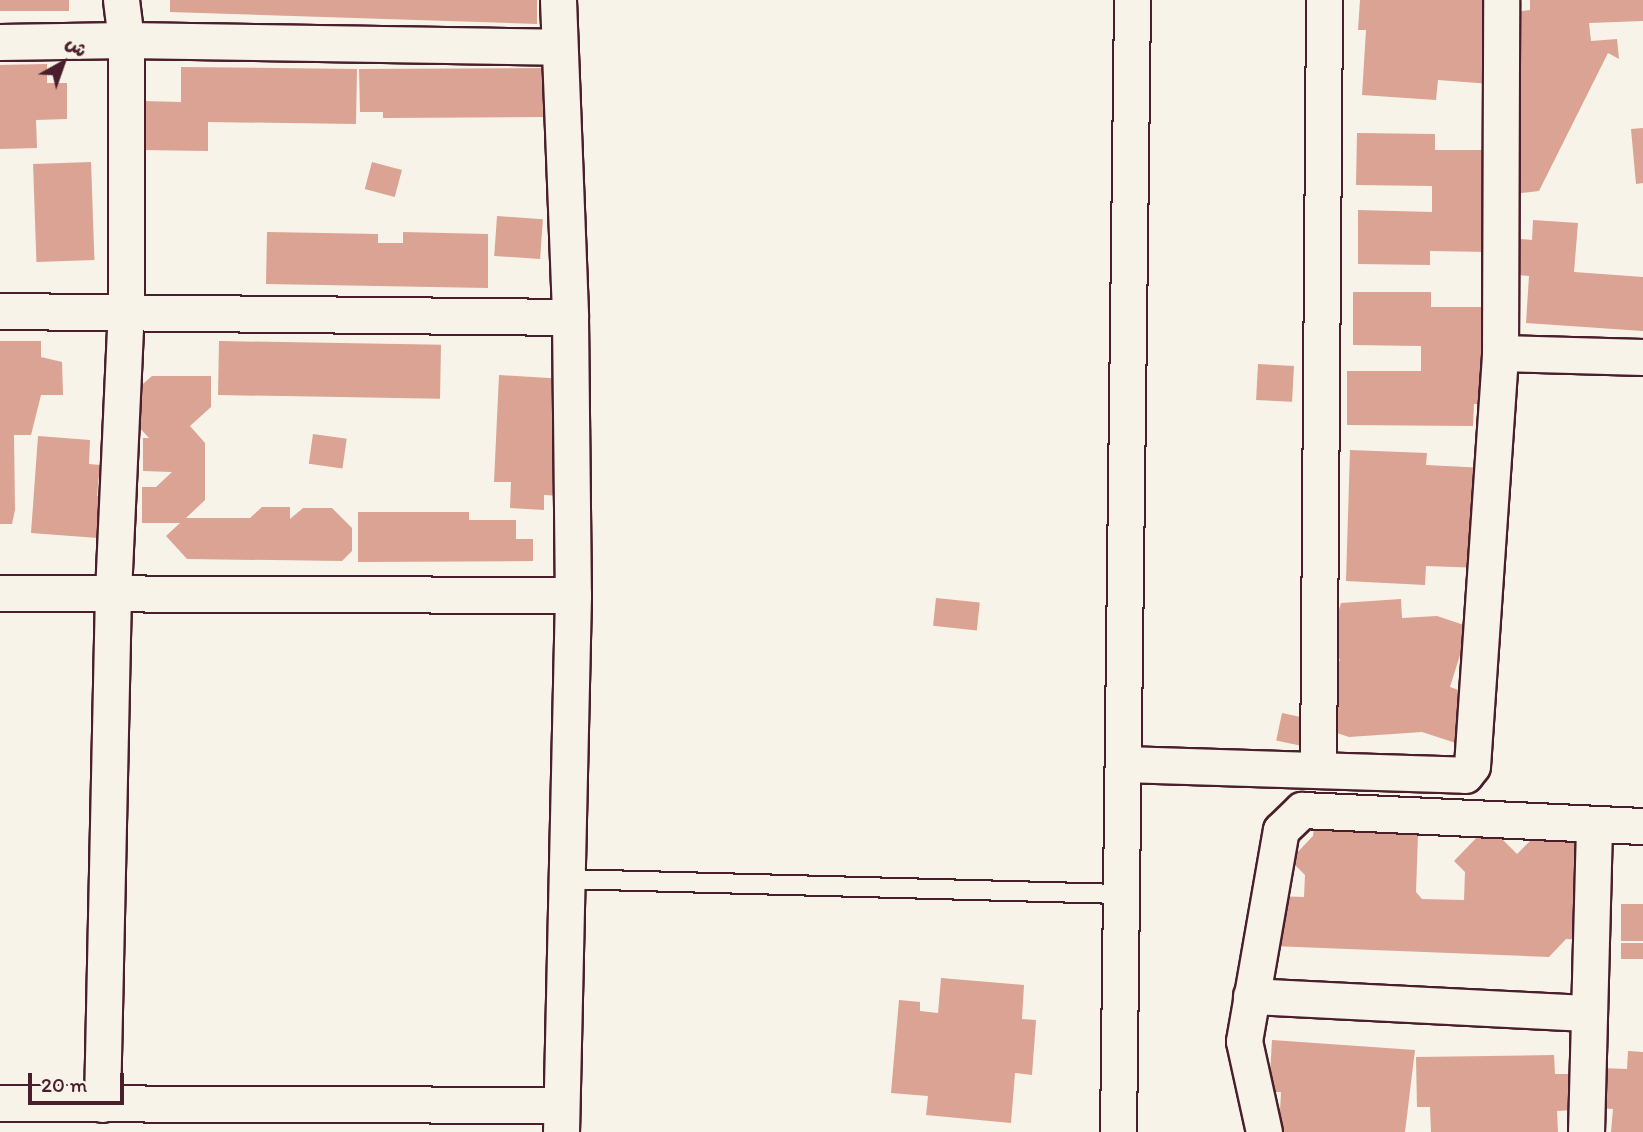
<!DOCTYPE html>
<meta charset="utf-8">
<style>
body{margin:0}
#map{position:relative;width:1643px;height:1132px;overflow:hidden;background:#f7f3e8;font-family:Itim,"Playpen Sans Arabic",sans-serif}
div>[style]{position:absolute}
.building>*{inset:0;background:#daa393;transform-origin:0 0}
.roads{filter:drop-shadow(2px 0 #4a1f2b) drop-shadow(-2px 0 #4a1f2b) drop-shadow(0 2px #4a1f2b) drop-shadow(0 -2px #4a1f2b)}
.service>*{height:18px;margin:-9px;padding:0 9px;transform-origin:9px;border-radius:9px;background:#f7f3e8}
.minor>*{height:35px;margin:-17.5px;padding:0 17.5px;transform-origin:17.5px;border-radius:17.5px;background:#f7f3e8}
span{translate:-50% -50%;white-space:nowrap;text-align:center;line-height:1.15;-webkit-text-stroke:6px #f7f3e8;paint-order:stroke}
.north{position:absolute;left:28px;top:28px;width:70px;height:70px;-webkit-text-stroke:5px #f7f3e8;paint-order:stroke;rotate:40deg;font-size:19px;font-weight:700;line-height:28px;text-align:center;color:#4a1f2b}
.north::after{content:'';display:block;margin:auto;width:24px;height:32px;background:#4a1f2b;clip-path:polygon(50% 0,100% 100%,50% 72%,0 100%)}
.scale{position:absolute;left:28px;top:1073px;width:96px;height:32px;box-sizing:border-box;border:4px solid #4a1f2b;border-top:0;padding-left:9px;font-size:21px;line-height:24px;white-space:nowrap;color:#4a1f2b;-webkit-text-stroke:5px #f7f3e8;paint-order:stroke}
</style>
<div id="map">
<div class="building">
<div style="left:0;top:0;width:69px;height:11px"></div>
<div style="clip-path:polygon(170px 0,537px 0,537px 24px,170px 12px)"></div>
<div style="clip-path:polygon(1360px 0,1497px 0,1491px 84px,1438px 80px,1436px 100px,1362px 95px,1366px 30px,1358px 30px)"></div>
<div style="clip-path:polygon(1530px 0,1643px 0,1643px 21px,1589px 23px,1591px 41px,1617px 39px,1619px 59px,1608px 53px,1539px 191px,1521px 193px,1503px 13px,1530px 10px)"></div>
<div style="clip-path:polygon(47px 64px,47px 83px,67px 83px,67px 119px,36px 120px,37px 148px,0 149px,0 65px)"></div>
<div style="clip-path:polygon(181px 67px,357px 69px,356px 124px,208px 122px,208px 151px,141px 150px,142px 101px,181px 102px)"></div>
<div style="clip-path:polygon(544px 68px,544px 117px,383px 118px,383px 112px,360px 112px,359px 69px)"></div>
<div style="clip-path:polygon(1643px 128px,1643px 183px,1636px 184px,1631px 129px)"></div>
<div style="clip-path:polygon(1357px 133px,1435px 134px,1435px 150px,1492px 150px,1491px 252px,1430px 251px,1430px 265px,1358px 264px,1358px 210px,1432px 212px,1432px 186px,1356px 185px)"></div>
<div style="left:91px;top:162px;width:98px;height:58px;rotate:88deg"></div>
<div style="left:372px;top:162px;width:31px;height:28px;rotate:15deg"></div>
<div style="left:497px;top:216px;width:46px;height:40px;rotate:4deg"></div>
<div style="clip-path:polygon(1533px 220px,1578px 223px,1574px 272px,1643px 277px,1643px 331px,1526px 323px,1529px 276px,1506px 274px,1509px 238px,1532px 240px)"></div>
<div style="clip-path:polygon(267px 232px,378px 234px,378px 243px,403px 243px,403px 232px,488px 234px,488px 288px,266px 284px)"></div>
<div style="clip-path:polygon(1353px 292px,1431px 292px,1431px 307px,1484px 307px,1484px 404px,1474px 404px,1473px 426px,1347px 425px,1347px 371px,1421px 371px,1421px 346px,1353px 345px)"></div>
<div style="clip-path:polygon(0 341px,41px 341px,41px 357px,62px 362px,63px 395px,41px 395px,31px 435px,14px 435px,15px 510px,12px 524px,0 524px)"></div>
<div style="left:219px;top:341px;width:222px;height:54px;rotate:1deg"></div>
<div style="left:1258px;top:364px;width:36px;height:36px;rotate:3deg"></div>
<div style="clip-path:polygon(499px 375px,565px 379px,561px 496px,544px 495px,544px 510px,510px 508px,511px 482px,494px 482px)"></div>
<div style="clip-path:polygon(152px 376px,211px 376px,211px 407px,190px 426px,205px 443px,205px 500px,186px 518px,250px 518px,262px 507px,290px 507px,290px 519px,303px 508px,332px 508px,352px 528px,352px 551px,342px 561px,187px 559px,166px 536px,180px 523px,142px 523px,142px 487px,156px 487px,172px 472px,143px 471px,143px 438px,149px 438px,137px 425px,137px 389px)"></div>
<div style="left:313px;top:434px;width:34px;height:30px;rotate:8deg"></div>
<div style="clip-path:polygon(38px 436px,90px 440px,89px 464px,100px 465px,97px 496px,101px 496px,98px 538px,31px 533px)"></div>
<div style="clip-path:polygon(1350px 450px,1427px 453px,1426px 465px,1486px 468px,1482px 568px,1426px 566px,1425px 585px,1346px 581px)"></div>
<div style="clip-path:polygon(358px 512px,469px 512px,469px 520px,516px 520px,516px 539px,533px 539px,533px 561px,358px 562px)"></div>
<div style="left:936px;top:598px;width:44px;height:28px;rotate:6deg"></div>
<div style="clip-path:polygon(1401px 599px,1402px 618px,1437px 616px,1464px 625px,1465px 639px,1450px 687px,1467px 693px,1462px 745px,1422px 732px,1349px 737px,1325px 729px,1324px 708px,1340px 659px,1325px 655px,1341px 603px)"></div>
<div style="left:1282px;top:713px;width:30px;height:28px;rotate:12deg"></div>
<div style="clip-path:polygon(1314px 828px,1418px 835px,1416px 892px,1422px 899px,1464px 900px,1465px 872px,1454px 861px,1481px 833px,1496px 833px,1517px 854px,1537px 834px,1575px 835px,1573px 897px,1587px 910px,1586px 940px,1566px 939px,1549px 957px,1272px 946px,1272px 896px,1304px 897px,1305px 875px,1290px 860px,1313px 836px)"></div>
<div style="left:1621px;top:904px;width:22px;height:37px"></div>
<div style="left:1643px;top:943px;width:16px;height:22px;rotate:90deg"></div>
<div style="clip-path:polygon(941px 978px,1024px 985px,1022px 1019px,1036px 1020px,1032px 1075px,1015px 1073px,1011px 1123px,926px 1115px,928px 1096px,891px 1093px,899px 1000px,920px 1002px,920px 1011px,938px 1013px)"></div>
<div style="clip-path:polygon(1272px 1040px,1415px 1050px,1405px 1132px,1279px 1132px,1281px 1092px,1269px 1092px)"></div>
<div style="clip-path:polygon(1628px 1051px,1643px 1052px,1643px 1132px,1611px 1132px,1613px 1109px,1599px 1108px,1601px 1068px,1627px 1069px)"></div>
<div style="clip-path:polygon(1554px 1055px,1555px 1074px,1575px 1074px,1575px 1110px,1557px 1111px,1558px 1132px,1431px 1132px,1430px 1107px,1417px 1107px,1416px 1057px)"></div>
</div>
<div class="roads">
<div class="service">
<div style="left:566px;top:879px;width:555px;rotate:1.55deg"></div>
</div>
<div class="minor">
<div style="left:558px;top:0;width:317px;rotate:87.8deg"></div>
<div style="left:570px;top:317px;width:278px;rotate:89.4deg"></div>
<div style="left:573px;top:595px;width:537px;rotate:91.28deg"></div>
<div style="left:0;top:42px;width:126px;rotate:-0.9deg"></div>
<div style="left:126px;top:40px;width:432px;rotate:0.9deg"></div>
<div style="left:0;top:311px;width:570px;rotate:0.6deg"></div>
<div style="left:1500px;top:353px;width:143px;rotate:1.6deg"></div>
<div style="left:0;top:593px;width:573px;rotate:0.2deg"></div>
<div style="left:1123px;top:764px;width:342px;rotate:1.8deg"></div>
<div style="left:1465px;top:775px;width:11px;rotate:-52deg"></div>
<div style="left:1472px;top:766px;width:414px;rotate:-86.1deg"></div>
<div style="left:1500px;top:353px;width:353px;rotate:-89.8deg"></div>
<div style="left:1318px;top:770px;width:770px;rotate:-89.55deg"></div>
<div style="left:1251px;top:996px;width:338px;rotate:2.9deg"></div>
<div style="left:0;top:1103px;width:560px;rotate:0.2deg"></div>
<div style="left:102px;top:1104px;width:511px;rotate:-88.77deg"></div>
<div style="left:113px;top:593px;width:281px;rotate:-87.4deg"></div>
<div style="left:126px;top:312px;width:272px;rotate:-90deg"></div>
<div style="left:126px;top:40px;width:40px;rotate:-97.1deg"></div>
<div style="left:1118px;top:1132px;width:1132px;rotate:-89.29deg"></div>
<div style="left:1264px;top:1132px;width:93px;rotate:-102.4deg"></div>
<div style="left:1244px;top:1041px;width:214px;rotate:-80.1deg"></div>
<div style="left:1281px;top:830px;width:29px;rotate:-44deg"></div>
<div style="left:1302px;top:810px;width:341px;rotate:2.7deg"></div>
<div style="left:1586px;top:1132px;width:307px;rotate:-88.5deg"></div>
</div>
</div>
<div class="north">ش</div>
<div class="scale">20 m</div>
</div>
